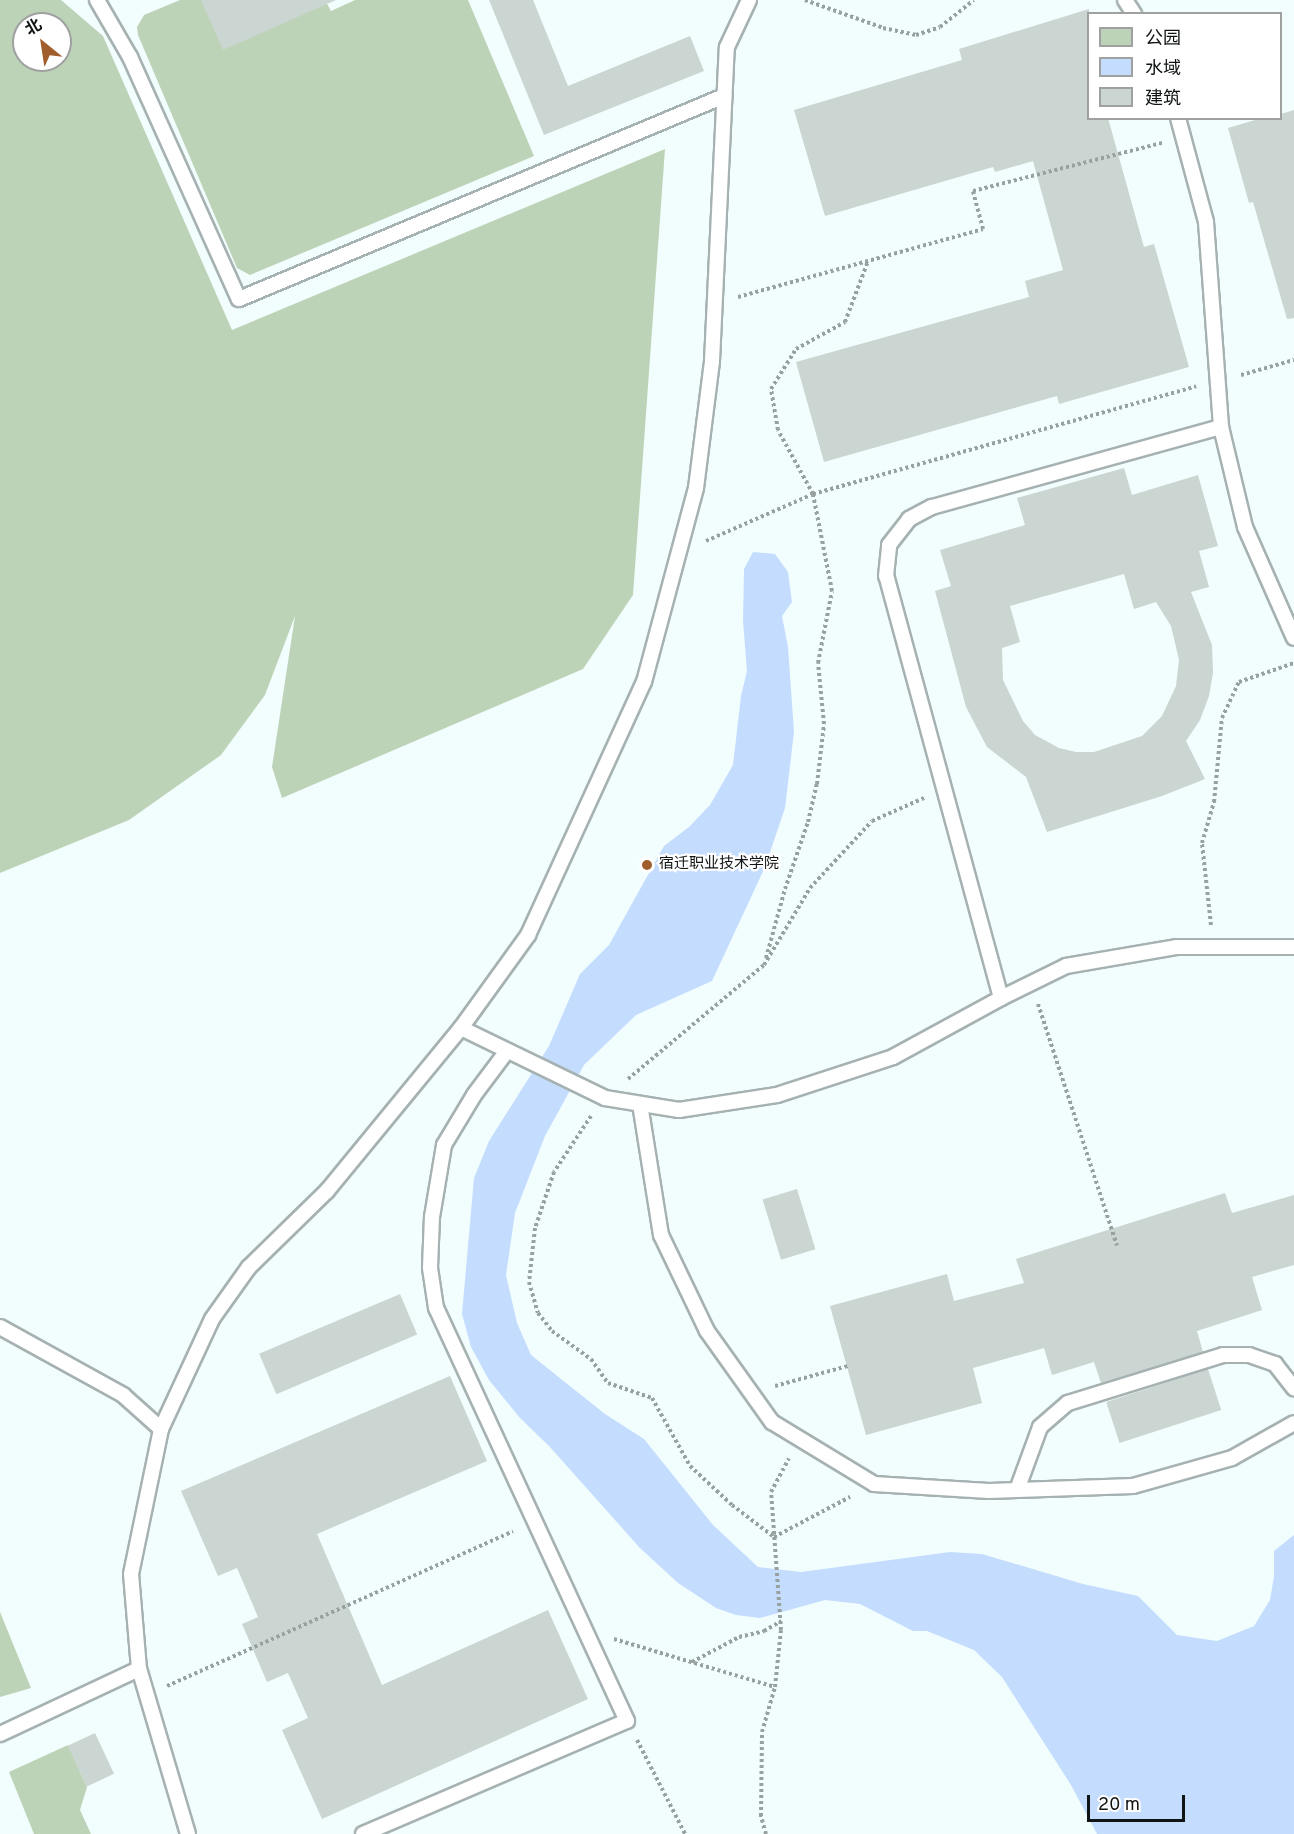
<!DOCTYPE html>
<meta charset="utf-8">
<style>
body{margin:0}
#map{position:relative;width:1294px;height:1834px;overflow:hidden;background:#f2fdfd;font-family:Overpass,"Noto Sans SC",sans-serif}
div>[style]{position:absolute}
.green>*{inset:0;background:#bdd3b8}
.water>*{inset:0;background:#c4ddfe}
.building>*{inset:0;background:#cbd5d1;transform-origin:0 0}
.path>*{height:4px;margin-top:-2px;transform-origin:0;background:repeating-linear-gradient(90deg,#98a0a0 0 3px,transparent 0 6px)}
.roads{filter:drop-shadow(2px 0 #a6b1b1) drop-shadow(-2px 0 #a6b1b1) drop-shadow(0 2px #a6b1b1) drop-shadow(0 -2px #a6b1b1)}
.service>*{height:14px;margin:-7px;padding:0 7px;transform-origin:7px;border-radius:7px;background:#fff}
.dots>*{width:16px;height:16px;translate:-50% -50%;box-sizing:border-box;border:3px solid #fff;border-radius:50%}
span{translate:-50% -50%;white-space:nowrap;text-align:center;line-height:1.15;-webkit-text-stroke:4.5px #fff;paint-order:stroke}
.poi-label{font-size:15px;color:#101414}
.left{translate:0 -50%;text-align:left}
.legend{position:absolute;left:1087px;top:12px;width:195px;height:108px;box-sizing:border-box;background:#fff;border:2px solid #9fa1a1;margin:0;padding:8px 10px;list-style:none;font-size:18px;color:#101414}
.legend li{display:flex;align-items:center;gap:12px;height:30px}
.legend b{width:30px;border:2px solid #9fa1a1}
.north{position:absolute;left:12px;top:12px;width:60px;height:60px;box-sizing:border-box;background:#fff;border:2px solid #9fa1a1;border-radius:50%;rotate:330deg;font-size:16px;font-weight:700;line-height:24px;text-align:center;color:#101414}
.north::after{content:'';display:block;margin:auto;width:21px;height:27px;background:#a15e2d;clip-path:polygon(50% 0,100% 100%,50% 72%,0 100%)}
.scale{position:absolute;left:1087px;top:1795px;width:98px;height:27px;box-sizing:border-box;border:3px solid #101414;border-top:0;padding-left:8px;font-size:18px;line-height:21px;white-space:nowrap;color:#101414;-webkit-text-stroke:4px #fff;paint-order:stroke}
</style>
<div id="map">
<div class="green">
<div style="clip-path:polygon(evenodd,0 0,61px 0,103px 36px,232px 330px,665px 149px,633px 595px,583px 669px,282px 798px,272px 767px,295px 616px,265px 695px,221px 755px,129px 820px,0 873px,0 0,24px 24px,60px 24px,60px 60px,24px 60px,24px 24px)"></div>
<div style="clip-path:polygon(180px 0,325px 0,331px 11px,355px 0,468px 0,534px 156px,250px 275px,237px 268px,138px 35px,137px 27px,144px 15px)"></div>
<div style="clip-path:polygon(0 1612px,31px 1688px,0 1697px)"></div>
<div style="clip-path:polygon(68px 1745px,87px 1787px,80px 1810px,91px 1834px,34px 1834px,9px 1772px)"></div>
</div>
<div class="water">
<div style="clip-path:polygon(753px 552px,775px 554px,788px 572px,792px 602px,782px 616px,788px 647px,794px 732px,785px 808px,765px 867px,712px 981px,636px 1015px,584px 1065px,545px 1136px,515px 1213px,506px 1275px,517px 1323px,531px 1355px,605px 1414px,644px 1439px,713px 1525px,758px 1567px,801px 1572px,950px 1552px,982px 1554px,1083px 1584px,1138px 1596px,1177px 1635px,1217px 1641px,1254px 1626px,1270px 1600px,1274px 1576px,1274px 1551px,1294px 1535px,1294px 1834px,1097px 1834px,1071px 1785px,1002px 1677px,974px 1650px,927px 1631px,913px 1631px,860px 1604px,825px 1600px,760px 1618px,736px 1615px,716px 1608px,678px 1583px,640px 1548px,549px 1446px,520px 1418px,489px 1380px,471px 1347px,462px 1314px,474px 1178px,489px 1141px,549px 1046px,580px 974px,609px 945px,664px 846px,689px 827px,710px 805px,733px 765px,741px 696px,747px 671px,743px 621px,744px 569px)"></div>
</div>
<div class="building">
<div style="clip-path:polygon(201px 0,336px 0,223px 50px)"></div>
<div style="clip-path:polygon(489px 0,533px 0,568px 86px,690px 36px,704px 71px,544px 135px)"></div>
<div style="clip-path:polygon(1089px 9px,1089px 118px,1108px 118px,1144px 247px,1154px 244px,1189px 367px,1059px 404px,1057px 396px,824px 462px,796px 362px,1029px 297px,1025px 281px,1063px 270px,1033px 161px,995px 172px,993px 167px,825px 216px,794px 110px,962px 60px,959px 49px)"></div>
<div style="clip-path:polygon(1294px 110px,1294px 318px,1287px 319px,1253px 202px,1249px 203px,1228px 128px,1262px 118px,1281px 118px,1281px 114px)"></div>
<div style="clip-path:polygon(evenodd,1124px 468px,1132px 495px,1198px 475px,1218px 546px,1199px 551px,1209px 587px,1191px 592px,1212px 645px,1213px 673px,1209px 696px,1200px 720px,1186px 741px,1205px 779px,1162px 796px,1047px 832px,1026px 777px,987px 747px,966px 707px,935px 591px,951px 586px,940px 550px,1025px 525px,1017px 498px,1124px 468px,1124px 574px,1134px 609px,1156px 602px,1171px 626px,1179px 660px,1176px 686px,1162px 716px,1142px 736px,1094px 752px,1076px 752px,1059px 748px,1035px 735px,1023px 721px,1003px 680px,1002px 648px,1020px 642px,1010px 606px,1124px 574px)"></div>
<div style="left:797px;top:1189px;width:63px;height:36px;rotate:73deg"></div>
<div style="clip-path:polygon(1225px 1193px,1232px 1213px,1294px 1195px,1294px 1265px,1252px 1277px,1262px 1310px,1197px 1331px,1203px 1352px,1101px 1383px,1094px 1362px,1052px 1375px,1044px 1348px,973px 1368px,982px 1403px,866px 1435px,830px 1306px,947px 1274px,954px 1301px,1024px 1283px,1016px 1259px)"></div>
<div style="left:400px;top:1294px;width:44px;height:153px;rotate:67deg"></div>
<div style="left:1208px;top:1369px;width:43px;height:107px;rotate:72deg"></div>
<div style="clip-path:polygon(450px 1376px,487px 1461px,317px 1534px,382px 1685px,548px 1610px,588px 1699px,322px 1819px,282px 1730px,308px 1718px,288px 1673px,267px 1682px,242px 1624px,258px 1617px,237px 1568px,218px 1576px,181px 1491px)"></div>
<div style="left:95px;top:1733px;width:45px;height:30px;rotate:65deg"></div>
</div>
<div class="path">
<div style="left:805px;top:0;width:83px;rotate:19.7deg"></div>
<div style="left:883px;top:28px;width:34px;rotate:12deg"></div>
<div style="left:916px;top:35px;width:25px;rotate:-18deg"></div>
<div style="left:940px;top:27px;width:43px;rotate:-38.5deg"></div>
<div style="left:738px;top:297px;width:254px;rotate:-15.5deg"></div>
<div style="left:983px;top:229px;width:39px;rotate:-105deg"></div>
<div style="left:973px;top:191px;width:195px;rotate:-14.3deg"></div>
<div style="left:1241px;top:375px;width:55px;rotate:-15.8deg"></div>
<div style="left:706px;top:541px;width:117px;rotate:-23.7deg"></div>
<div style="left:813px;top:494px;width:398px;rotate:-15.7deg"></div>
<div style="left:1211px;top:925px;width:82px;rotate:-96.3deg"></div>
<div style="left:1202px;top:843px;width:43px;rotate:-73.7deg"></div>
<div style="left:1214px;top:802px;width:84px;rotate:-84.6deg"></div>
<div style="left:1222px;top:718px;width:40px;rotate:-65deg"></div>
<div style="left:1239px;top:682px;width:58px;rotate:-19.1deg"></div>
<div style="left:766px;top:958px;width:72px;rotate:-74.6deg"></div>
<div style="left:785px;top:889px;width:71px;rotate:-71.1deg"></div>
<div style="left:808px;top:822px;width:39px;rotate:-77deg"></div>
<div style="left:817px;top:784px;width:60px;rotate:-83.3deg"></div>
<div style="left:824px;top:724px;width:61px;rotate:-95.6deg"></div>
<div style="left:818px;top:663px;width:73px;rotate:-79deg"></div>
<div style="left:832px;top:591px;width:99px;rotate:-101.1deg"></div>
<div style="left:813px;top:494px;width:73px;rotate:-118.7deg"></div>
<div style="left:778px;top:430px;width:42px;rotate:-99.7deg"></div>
<div style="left:771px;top:389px;width:47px;rotate:-58deg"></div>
<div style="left:796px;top:349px;width:56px;rotate:-28.9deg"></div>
<div style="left:845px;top:322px;width:65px;rotate:-69.3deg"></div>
<div style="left:1038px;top:1004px;width:254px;rotate:71.9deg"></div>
<div style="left:628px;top:1079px;width:177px;rotate:-40deg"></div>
<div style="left:764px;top:965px;width:90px;rotate:-59.1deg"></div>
<div style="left:810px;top:888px;width:91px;rotate:-47.2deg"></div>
<div style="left:872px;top:821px;width:57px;rotate:-23.9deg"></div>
<div style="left:591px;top:1116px;width:67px;rotate:123.5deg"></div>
<div style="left:554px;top:1172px;width:59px;rotate:108.7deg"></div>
<div style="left:535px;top:1228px;width:54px;rotate:96.3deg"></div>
<div style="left:529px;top:1282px;width:32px;rotate:74deg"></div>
<div style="left:538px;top:1313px;width:23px;rotate:52deg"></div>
<div style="left:552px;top:1331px;width:48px;rotate:35.7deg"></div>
<div style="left:591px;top:1359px;width:29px;rotate:55deg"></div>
<div style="left:608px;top:1383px;width:46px;rotate:18.8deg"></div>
<div style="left:652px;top:1398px;width:78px;rotate:60.8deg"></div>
<div style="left:690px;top:1466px;width:57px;rotate:42.9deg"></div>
<div style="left:732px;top:1505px;width:53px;rotate:37.3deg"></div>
<div style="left:774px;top:1537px;width:86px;rotate:-27.8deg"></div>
<div style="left:775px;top:1386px;width:76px;rotate:-15.3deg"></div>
<div style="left:614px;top:1639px;width:168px;rotate:16.6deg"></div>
<div style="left:692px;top:1662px;width:53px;rotate:-28deg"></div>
<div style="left:739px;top:1637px;width:26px;rotate:-13deg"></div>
<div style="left:764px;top:1631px;width:20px;rotate:-30deg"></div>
<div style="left:167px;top:1686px;width:379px;rotate:-24.1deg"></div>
<div style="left:637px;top:1740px;width:106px;rotate:62.9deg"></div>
<div style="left:766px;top:1834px;width:19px;rotate:-106deg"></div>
<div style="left:761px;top:1816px;width:84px;rotate:-89.3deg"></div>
<div style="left:762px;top:1732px;width:47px;rotate:-73.9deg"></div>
<div style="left:775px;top:1687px;width:57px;rotate:-84deg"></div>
<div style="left:781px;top:1630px;width:138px;rotate:-94.1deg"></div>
<div style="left:771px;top:1492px;width:38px;rotate:-62deg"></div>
</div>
<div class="roads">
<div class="service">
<div style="left:97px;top:0;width:66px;rotate:59.9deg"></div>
<div style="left:130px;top:57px;width:265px;rotate:65.8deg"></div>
<div style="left:239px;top:299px;width:526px;rotate:-22.71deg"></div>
<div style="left:1125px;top:0;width:17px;rotate:57deg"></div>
<div style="left:1178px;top:118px;width:108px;rotate:74.9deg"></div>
<div style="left:1206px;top:222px;width:206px;rotate:85.8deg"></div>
<div style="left:1221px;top:427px;width:103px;rotate:76.5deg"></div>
<div style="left:1245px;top:527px;width:121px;rotate:66.2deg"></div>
<div style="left:1001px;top:998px;width:437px;rotate:-105.2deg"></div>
<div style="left:886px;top:576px;width:31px;rotate:-84deg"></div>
<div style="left:889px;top:545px;width:33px;rotate:-52deg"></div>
<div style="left:909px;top:519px;width:26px;rotate:-28deg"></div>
<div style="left:932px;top:507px;width:300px;rotate:-15.5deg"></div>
<div style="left:461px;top:1028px;width:160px;rotate:25.9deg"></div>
<div style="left:605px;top:1098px;width:75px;rotate:9.2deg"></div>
<div style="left:679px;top:1110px;width:99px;rotate:-8.7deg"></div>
<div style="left:777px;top:1095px;width:122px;rotate:-18.1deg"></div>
<div style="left:893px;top:1057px;width:123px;rotate:-28.6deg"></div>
<div style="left:1001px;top:998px;width:72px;rotate:-26.2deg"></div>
<div style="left:1066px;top:966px;width:113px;rotate:-9.7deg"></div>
<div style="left:1177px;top:947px;width:117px"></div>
<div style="left:640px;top:1104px;width:133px;rotate:80.9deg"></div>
<div style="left:661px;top:1235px;width:106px;rotate:64.4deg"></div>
<div style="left:707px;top:1331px;width:112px;rotate:54.5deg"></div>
<div style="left:772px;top:1422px;width:119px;rotate:31.3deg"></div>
<div style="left:874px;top:1484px;width:115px;rotate:3.5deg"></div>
<div style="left:989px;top:1491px;width:144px;rotate:-2deg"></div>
<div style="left:1133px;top:1486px;width:103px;rotate:-15.8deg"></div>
<div style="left:1232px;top:1458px;width:71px;rotate:-29.4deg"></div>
<div style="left:0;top:1327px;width:141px;rotate:28.9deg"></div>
<div style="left:123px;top:1395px;width:51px;rotate:41.8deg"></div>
<div style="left:1017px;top:1490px;width:67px;rotate:-69.9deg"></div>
<div style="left:1040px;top:1427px;width:37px;rotate:-41deg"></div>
<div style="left:1068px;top:1403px;width:162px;rotate:-17.2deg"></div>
<div style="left:1223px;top:1355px;width:26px"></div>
<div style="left:1249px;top:1355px;width:28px;rotate:19deg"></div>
<div style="left:1275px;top:1364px;width:31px;rotate:52deg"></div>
<div style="left:0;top:1734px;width:153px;rotate:-25.1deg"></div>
<div style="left:188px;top:1834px;width:172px;rotate:-106.5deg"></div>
<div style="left:139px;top:1669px;width:95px;rotate:-94.8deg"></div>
<div style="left:131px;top:1574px;width:148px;rotate:-78.3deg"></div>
<div style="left:161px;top:1429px;width:121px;rotate:-65.1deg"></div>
<div style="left:212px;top:1319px;width:64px;rotate:-54.6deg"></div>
<div style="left:249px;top:1267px;width:109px;rotate:-44.3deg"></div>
<div style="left:327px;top:1191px;width:211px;rotate:-50.6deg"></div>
<div style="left:461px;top:1028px;width:115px;rotate:-54.2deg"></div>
<div style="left:528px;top:935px;width:278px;rotate:-65.4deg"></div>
<div style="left:644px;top:682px;width:201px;rotate:-75deg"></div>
<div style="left:696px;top:488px;width:128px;rotate:-82.8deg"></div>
<div style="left:712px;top:361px;width:314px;rotate:-87.3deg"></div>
<div style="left:727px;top:47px;width:52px;rotate:-64.9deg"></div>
<div style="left:363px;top:1834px;width:287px;rotate:-23.2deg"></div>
<div style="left:627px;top:1721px;width:455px;rotate:-114.8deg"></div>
<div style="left:436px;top:1308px;width:40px;rotate:-98.5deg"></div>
<div style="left:430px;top:1268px;width:51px;rotate:-87.8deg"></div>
<div style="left:432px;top:1217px;width:73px;rotate:-80.5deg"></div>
<div style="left:444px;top:1145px;width:58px;rotate:-59deg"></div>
<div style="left:474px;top:1095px;width:55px;rotate:-53.1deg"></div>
</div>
</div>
<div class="dots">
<div style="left:647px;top:865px;background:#a15e2d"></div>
</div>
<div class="poi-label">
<span class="left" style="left:659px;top:865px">宿迁职业技术学院</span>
</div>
<ul class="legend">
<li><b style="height:16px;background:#bdd3b8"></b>公园</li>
<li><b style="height:16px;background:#c4ddfe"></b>水域</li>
<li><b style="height:16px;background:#cbd5d1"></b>建筑</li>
</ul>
<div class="north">北</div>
<div class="scale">20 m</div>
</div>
